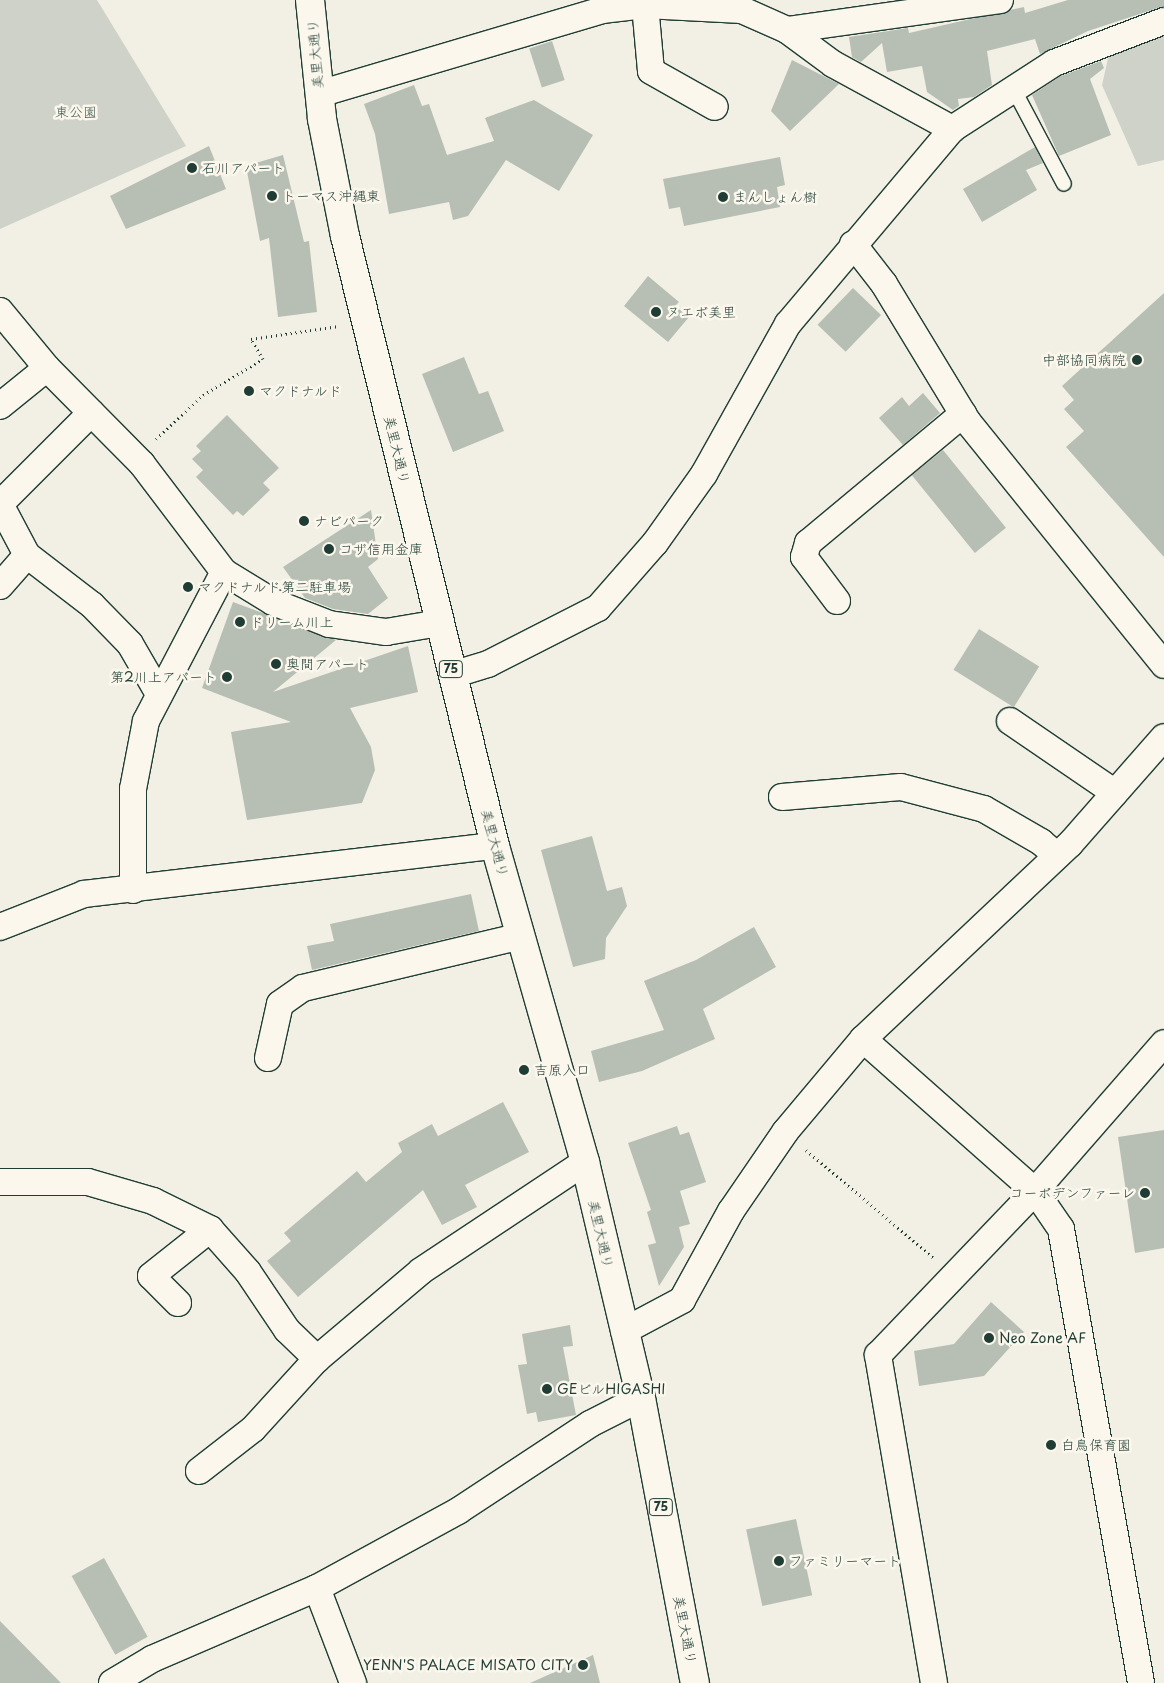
<!DOCTYPE html>
<meta charset="utf-8">
<style>
body{margin:0}
#map{position:relative;width:1164px;height:1683px;overflow:hidden;background:#f2f0e5;font-family:"Playpen Sans","Klee One",sans-serif}
div>[style]{position:absolute}
.green>*{inset:0;background:#cfd2c8}
.building>*{inset:0;background:#b7beb3;transform-origin:0 0}
.path>*{height:3px;margin-top:-1.5px;transform-origin:0;background:repeating-linear-gradient(90deg,#1f3d34 0 1px,transparent 0 5px)}
.roads{filter:drop-shadow(1px 0 #1f3d34) drop-shadow(-1px 0 #1f3d34) drop-shadow(0 1px #1f3d34) drop-shadow(0 -1px #1f3d34)}
.service>*{height:14px;margin:-7px;padding:0 7px;transform-origin:7px;border-radius:7px;background:#fbf7ec}
.minor>*{height:26px;margin:-13px;padding:0 13px;transform-origin:13px;border-radius:13px;background:#fbf7ec}
.primary>*{height:28px;margin:-14px;padding:0 14px;transform-origin:14px;border-radius:14px;background:#fbf7ec}
.dots>*{width:14px;height:14px;translate:-50% -50%;box-sizing:border-box;border:2px solid #fbf7ec;border-radius:50%}
span{translate:-50% -50%;white-space:nowrap;text-align:center;line-height:1.15;-webkit-text-stroke:5px #fbf7ec;paint-order:stroke}
.shield-label span{padding:1px 4px;background:#fbf7ec;border:1px solid;border-radius:4px;-webkit-text-stroke-width:0}
.shield-label{font-size:12px;color:#1f3d34;font-weight:700}
.street-label{font-size:14px;color:#1f3d34}
.park-label{font-size:14px;color:#425b52}
.poi-label{font-size:14px;color:#1f3d34}
.left{translate:0 -50%;text-align:left}
.right{translate:-100% -50%;text-align:right}
</style>
<div id="map">
<div class="green">
<div style="clip-path:polygon(0 0,97px 0,186px 146px,0 229px)"></div>
<div style="clip-path:polygon(1164px 35px,1164px 160px,1138px 166px,1102px 85px,1109px 54px)"></div>
</div>
<div class="building">
<div style="clip-path:polygon(1068px 0,1164px 0,1164px 6px,1088px 31px,1040px 54px,1035px 39px,987px 51px,992px 85px,974px 97px,958px 99px,959px 106px,953px 110px,927px 92px,922px 66px,887px 72px,882px 43px,861px 62px,852px 57px,849px 37px,908px 28px,909px 33px,1024px 7px,1025px 13px)"></div>
<div style="left:552px;top:41px;width:41px;height:24px;rotate:72deg"></div>
<div style="clip-path:polygon(792px 60px,839px 84px,790px 131px,771px 111px)"></div>
<div style="clip-path:polygon(1101px 61px,1104px 68px,1090px 79px,1111px 135px,1059px 156px,1032px 95px,1061px 76px)"></div>
<div style="clip-path:polygon(414px 85px,422px 106px,429px 104px,447px 155px,494px 141px,485px 118px,534px 100px,593px 135px,559px 191px,506px 160px,468px 216px,453px 220px,449px 202px,389px 214px,375px 134px,364px 104px)"></div>
<div style="clip-path:polygon(209px 146px,226px 189px,126px 229px,110px 196px)"></div>
<div style="clip-path:polygon(1035px 147px,1043px 163px,1026px 170px,1037px 190px,982px 222px,963px 189px)"></div>
<div style="clip-path:polygon(283px 155px,304px 242px,309px 241px,317px 312px,278px 317px,269px 238px,260px 241px,246px 166px)"></div>
<div style="clip-path:polygon(780px 157px,785px 185px,777px 187px,780px 207px,684px 226px,680px 207px,669px 209px,663px 179px)"></div>
<div style="clip-path:polygon(648px 276px,679px 302px,675px 306px,689px 317px,668px 342px,624px 306px)"></div>
<div style="left:853px;top:288px;width:39px;height:51px;rotate:44deg"></div>
<div style="clip-path:polygon(1164px 293px,1164px 557px,1066px 447px,1084px 431px,1064px 409px,1074px 400px,1062px 386px)"></div>
<div style="clip-path:polygon(464px 357px,479px 394px,488px 391px,504px 431px,453px 452px,422px 374px)"></div>
<div style="clip-path:polygon(923px 393px,940px 413px,903px 445px,879px 418px,902px 397px,909px 406px)"></div>
<div style="clip-path:polygon(227px 415px,279px 468px,263px 483px,270px 490px,243px 516px,237px 511px,233px 515px,196px 477px,203px 470px,192px 459px,201px 451px,196px 446px)"></div>
<div style="left:943px;top:450px;width:100px;height:40px;rotate:51deg"></div>
<div style="clip-path:polygon(371px 510px,378px 559px,368px 567px,388px 598px,368px 614px,333px 609px,305px 598px,283px 567px)"></div>
<div style="clip-path:polygon(233px 602px,336px 640px,273px 692px,408px 646px,418px 692px,350px 708px,371px 747px,375px 770px,362px 803px,247px 820px,231px 732px,291px 722px,202px 688px)"></div>
<div style="left:979px;top:629px;width:71px;height:48px;rotate:32deg"></div>
<div style="clip-path:polygon(592px 836px,607px 891px,622px 887px,627px 906px,606px 938px,605px 959px,573px 967px,541px 850px)"></div>
<div style="clip-path:polygon(471px 894px,479px 931px,312px 970px,307px 946px,334px 941px,330px 924px)"></div>
<div style="clip-path:polygon(754px 927px,776px 967px,703px 1009px,715px 1039px,642px 1071px,599px 1082px,591px 1051px,664px 1030px,644px 981px,696px 960px)"></div>
<div style="clip-path:polygon(503px 1102px,529px 1152px,465px 1185px,477px 1207px,442px 1225px,423px 1190px,298px 1297px,267px 1261px,291px 1241px,284px 1233px,357px 1171px,366px 1182px,402px 1152px,398px 1143px,432px 1124px,438px 1136px)"></div>
<div style="clip-path:polygon(677px 1126px,680px 1135px,689px 1132px,706px 1182px,680px 1191px,690px 1224px,679px 1227px,684px 1247px,659px 1286px,648px 1245px,656px 1243px,647px 1212px,651px 1210px,628px 1143px)"></div>
<div style="clip-path:polygon(1164px 1130px,1164px 1248px,1135px 1253px,1118px 1137px)"></div>
<div style="clip-path:polygon(991px 1302px,1024px 1332px,984px 1376px,919px 1386px,914px 1351px,954px 1344px)"></div>
<div style="clip-path:polygon(570px 1325px,573px 1346px,563px 1347px,576px 1415px,538px 1422px,536px 1412px,527px 1414px,518px 1365px,527px 1364px,522px 1334px)"></div>
<div style="left:796px;top:1519px;width:78px;height:51px;rotate:78deg"></div>
<div style="left:104px;top:1558px;width:90px;height:37px;rotate:61deg"></div>
<div style="clip-path:polygon(0 1621px,61px 1683px,0 1683px)"></div>
<div style="clip-path:polygon(593px 1655px,600px 1683px,530px 1683px)"></div>
</div>
<div class="path">
<div style="left:156px;top:439px;width:64px;rotate:-43.1deg"></div>
<div style="left:203px;top:395px;width:70px;rotate:-31deg"></div>
<div style="left:263px;top:359px;width:23px;rotate:-121deg"></div>
<div style="left:251px;top:339px;width:89px;rotate:-8.4deg"></div>
<div style="left:806px;top:1150px;width:169px;rotate:40.2deg"></div>
</div>
<div class="roads">
<div class="service">
<div style="left:1014px;top:90px;width:106px;rotate:62deg"></div>
</div>
<div class="minor">
<div style="left:645px;top:5px;width:66px;rotate:84.8deg"></div>
<div style="left:651px;top:71px;width:73px;rotate:29.4deg"></div>
<div style="left:787px;top:30px;width:215px;rotate:-8deg"></div>
<div style="left:319px;top:94px;width:295px;rotate:-16.5deg"></div>
<div style="left:602px;top:10px;width:43px;rotate:-6.6deg"></div>
<div style="left:645px;top:5px;width:97px;rotate:3deg"></div>
<div style="left:742px;top:10px;width:49px;rotate:24deg"></div>
<div style="left:787px;top:30px;width:57px;rotate:36.5deg"></div>
<div style="left:833px;top:64px;width:136px;rotate:28.6deg"></div>
<div style="left:853px;top:244px;width:51px;rotate:52.2deg"></div>
<div style="left:884px;top:284px;width:162px;rotate:58.7deg"></div>
<div style="left:968px;top:422px;width:312px;rotate:51.1deg"></div>
<div style="left:0;top:311px;width:74px;rotate:50.5deg"></div>
<div style="left:47px;top:368px;width:135px;rotate:45.3deg"></div>
<div style="left:142px;top:464px;width:136px;rotate:52.8deg"></div>
<div style="left:224px;top:572px;width:57px;rotate:31.5deg"></div>
<div style="left:273px;top:602px;width:60px;rotate:21.4deg"></div>
<div style="left:329px;top:624px;width:58px;rotate:8deg"></div>
<div style="left:386px;top:632px;width:54px;rotate:-9.6deg"></div>
<div style="left:0;top:406px;width:60px;rotate:-39deg"></div>
<div style="left:0;top:504px;width:58px;rotate:62.1deg"></div>
<div style="left:27px;top:555px;width:82px;rotate:37.6deg"></div>
<div style="left:92px;top:605px;width:54px;rotate:45.7deg"></div>
<div style="left:130px;top:644px;width:58px;rotate:59.9deg"></div>
<div style="left:0;top:504px;width:129px;rotate:-45deg"></div>
<div style="left:0;top:586px;width:41px;rotate:-48.9deg"></div>
<div style="left:837px;top:601px;width:55px;rotate:-126.9deg"></div>
<div style="left:804px;top:557px;width:15px;rotate:-74deg"></div>
<div style="left:808px;top:543px;width:202px;rotate:-39.8deg"></div>
<div style="left:452px;top:675px;width:38px;rotate:-17deg"></div>
<div style="left:488px;top:664px;width:123px;rotate:-27deg"></div>
<div style="left:598px;top:608px;width:86px;rotate:-48.8deg"></div>
<div style="left:655px;top:543px;width:85px;rotate:-54.6deg"></div>
<div style="left:704px;top:474px;width:172px;rotate:-60.8deg"></div>
<div style="left:788px;top:324px;width:255px;rotate:-49.9deg"></div>
<div style="left:952px;top:129px;width:121px;rotate:-32.9deg"></div>
<div style="left:1054px;top:63px;width:118px;rotate:-20.9deg"></div>
<div style="left:1010px;top:721px;width:127px;rotate:34.4deg"></div>
<div style="left:782px;top:797px;width:119px;rotate:-4.8deg"></div>
<div style="left:901px;top:787px;width:86px;rotate:14.8deg"></div>
<div style="left:984px;top:809px;width:66px;rotate:30.1deg"></div>
<div style="left:1041px;top:842px;width:21px;rotate:41deg"></div>
<div style="left:133px;top:890px;width:101px;rotate:-90deg"></div>
<div style="left:133px;top:789px;width:69px;rotate:-79.2deg"></div>
<div style="left:146px;top:721px;width:168px;rotate:-62.4deg"></div>
<div style="left:0;top:927px;width:90px;rotate:-21.4deg"></div>
<div style="left:84px;top:894px;width:414px;rotate:-6.7deg"></div>
<div style="left:863px;top:1039px;width:230px;rotate:41.5deg"></div>
<div style="left:1035px;top:1191px;width:46px;rotate:55.6deg"></div>
<div style="left:1061px;top:1229px;width:461px;rotate:80deg"></div>
<div style="left:268px;top:1058px;width:55px;rotate:-77.5deg"></div>
<div style="left:280px;top:1004px;width:28px;rotate:-35deg"></div>
<div style="left:303px;top:988px;width:224px;rotate:-13.4deg"></div>
<div style="left:0;top:1182px;width:88px"></div>
<div style="left:88px;top:1182px;width:68px;rotate:16.3deg"></div>
<div style="left:153px;top:1201px;width:64px;rotate:26.2deg"></div>
<div style="left:210px;top:1229px;width:57px;rotate:48.5deg"></div>
<div style="left:248px;top:1272px;width:70px;rotate:56.1deg"></div>
<div style="left:287px;top:1330px;width:42px;rotate:44deg"></div>
<div style="left:317px;top:1359px;width:136px;rotate:-40.2deg"></div>
<div style="left:421px;top:1271px;width:197px;rotate:-33.6deg"></div>
<div style="left:178px;top:1303px;width:38px;rotate:-135deg"></div>
<div style="left:151px;top:1276px;width:75px;rotate:-38.5deg"></div>
<div style="left:624px;top:1331px;width:66px;rotate:-28.1deg"></div>
<div style="left:682px;top:1300px;width:102px;rotate:-61.2deg"></div>
<div style="left:731px;top:1211px;width:96px;rotate:-55.6deg"></div>
<div style="left:785px;top:1132px;width:121px;rotate:-50deg"></div>
<div style="left:863px;top:1039px;width:284px;rotate:-43.3deg"></div>
<div style="left:1070px;top:844px;width:142px;rotate:-48.7deg"></div>
<div style="left:199px;top:1471px;width:68px;rotate:-37.9deg"></div>
<div style="left:253px;top:1429px;width:95px;rotate:-47.6deg"></div>
<div style="left:317px;top:1588px;width:102px;rotate:69.2deg"></div>
<div style="left:112px;top:1683px;width:47px;rotate:-31deg"></div>
<div style="left:152px;top:1659px;width:180px;rotate:-23.3deg"></div>
<div style="left:317px;top:1588px;width:161px;rotate:-28.6deg"></div>
<div style="left:458px;top:1511px;width:158px;rotate:-33.4deg"></div>
<div style="left:590px;top:1424px;width:57px;rotate:-27deg"></div>
<div style="left:934px;top:1683px;width:333px;rotate:-99.7deg"></div>
<div style="left:878px;top:1355px;width:227px;rotate:-46.2deg"></div>
<div style="left:1035px;top:1191px;width:196px;rotate:-48.9deg"></div>
</div>
<div class="primary">
<div style="left:310px;top:0;width:120px;rotate:84.2deg"></div>
<div style="left:322px;top:119px;width:119px;rotate:78.9deg"></div>
<div style="left:345px;top:236px;width:628px;rotate:76.18deg"></div>
<div style="left:495px;top:846px;width:329px;rotate:74.1deg"></div>
<div style="left:585px;top:1162px;width:243px;rotate:76.7deg"></div>
<div style="left:641px;top:1398px;width:290px;rotate:79.3deg"></div>
</div>
</div>
<div class="dots">
<div style="left:192px;top:168px;background:#1f3d34"></div>
<div style="left:272px;top:196px;background:#1f3d34"></div>
<div style="left:723px;top:197px;background:#1f3d34"></div>
<div style="left:656px;top:312px;background:#1f3d34"></div>
<div style="left:1137px;top:360px;background:#1f3d34"></div>
<div style="left:249px;top:391px;background:#1f3d34"></div>
<div style="left:304px;top:521px;background:#1f3d34"></div>
<div style="left:329px;top:549px;background:#1f3d34"></div>
<div style="left:188px;top:587px;background:#1f3d34"></div>
<div style="left:240px;top:622px;background:#1f3d34"></div>
<div style="left:276px;top:664px;background:#1f3d34"></div>
<div style="left:227px;top:677px;background:#1f3d34"></div>
<div style="left:524px;top:1070px;background:#1f3d34"></div>
<div style="left:1145px;top:1193px;background:#1f3d34"></div>
<div style="left:989px;top:1338px;background:#1f3d34"></div>
<div style="left:547px;top:1389px;background:#1f3d34"></div>
<div style="left:1051px;top:1445px;background:#1f3d34"></div>
<div style="left:779px;top:1561px;background:#1f3d34"></div>
<div style="left:583px;top:1665px;background:#1f3d34"></div>
</div>
<div class="shield-label">
<span style="left:451px;top:669px">75</span>
<span style="left:661px;top:1507px">75</span>
</div>
<div class="street-label">
<span style="left:315px;top:54px;rotate:-95deg">美里大通り</span>
<span style="left:397px;top:450px;rotate:77deg">美里大通り</span>
<span style="left:495px;top:843px;rotate:75deg">美里大通り</span>
<span style="left:601px;top:1234px;rotate:77deg">美里大通り</span>
<span style="left:685px;top:1630px;rotate:79deg">美里大通り</span>
</div>
<div class="park-label">
<span style="left:76px;top:112px">東公園</span>
</div>
<div class="poi-label">
<span class="left" style="left:202px;top:168px">石川アパート</span>
<span class="left" style="left:282px;top:196px">トーマス沖縄東</span>
<span class="left" style="left:733px;top:197px">まんしょん樹</span>
<span class="left" style="left:666px;top:312px">ヌエボ美里</span>
<span class="right" style="left:1126px;top:360px">中部協同病院</span>
<span class="left" style="left:259px;top:391px">マクドナルド</span>
<span class="left" style="left:314px;top:521px">ナビパーク</span>
<span class="left" style="left:339px;top:549px">コザ信用金庫</span>
<span class="left" style="left:198px;top:587px">マクドナルド第二駐車場</span>
<span class="left" style="left:250px;top:622px">ドリーム川上</span>
<span class="left" style="left:286px;top:664px">奥間アパート</span>
<span class="right" style="left:217px;top:677px">第2川上アパート</span>
<span class="left" style="left:534px;top:1070px">吉原入口</span>
<span class="right" style="left:1135px;top:1193px">コーポデンファーレ</span>
<span class="left" style="left:999px;top:1338px">Neo Zone AF</span>
<span class="left" style="left:557px;top:1389px">GEビルHIGASHI</span>
<span class="left" style="left:1061px;top:1445px">白鳥保育園</span>
<span class="left" style="left:789px;top:1561px">ファミリーマート</span>
<span class="right" style="left:573px;top:1665px">YENN'S PALACE MISATO CITY</span>
</div>
</div>
